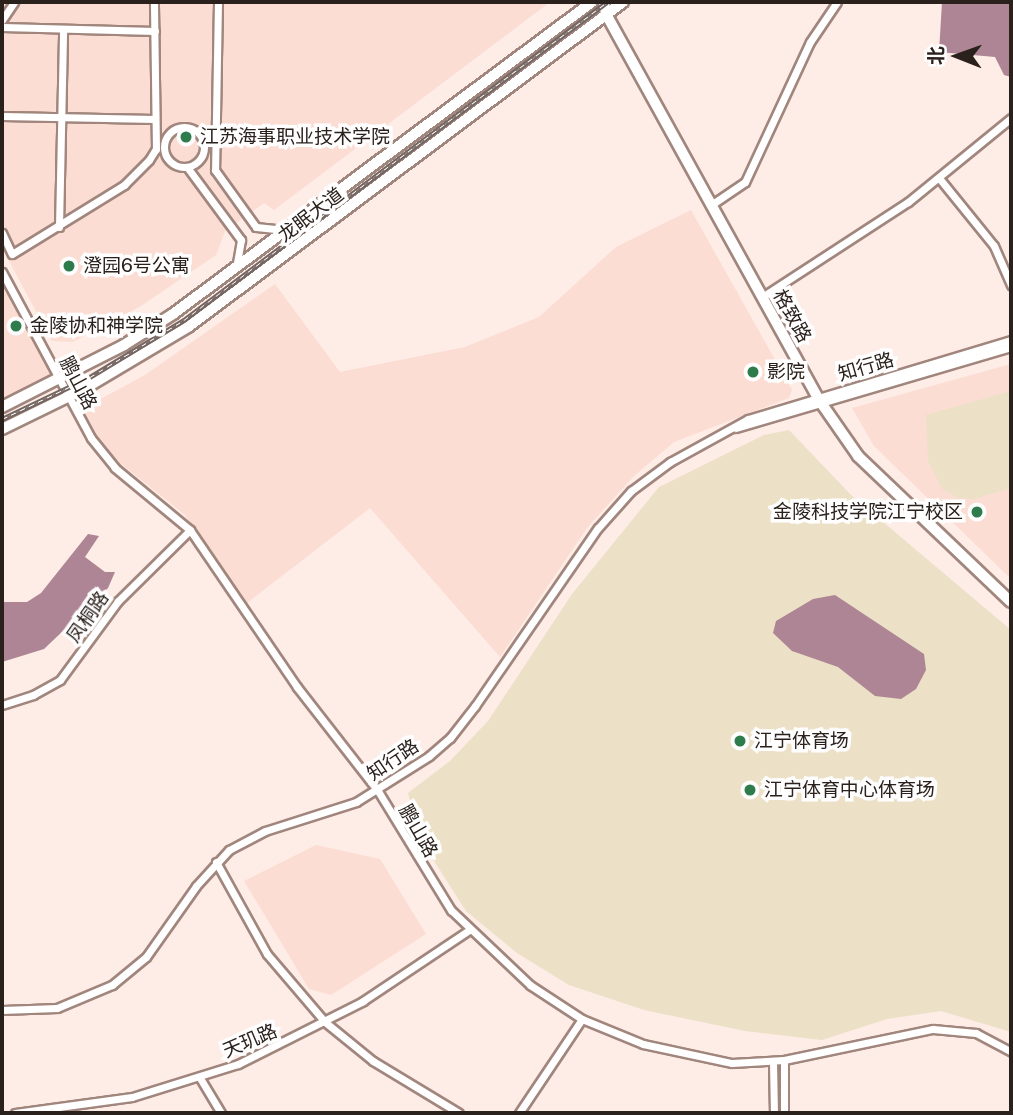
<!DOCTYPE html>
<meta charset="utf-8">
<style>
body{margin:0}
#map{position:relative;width:1013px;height:1115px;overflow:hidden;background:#feece6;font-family:"Public Sans","Noto Sans SC",sans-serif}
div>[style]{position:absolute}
.built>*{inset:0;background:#fbddd3}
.green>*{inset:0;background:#ece0c7}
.water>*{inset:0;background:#ad8594}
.roads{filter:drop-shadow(2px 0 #a1867d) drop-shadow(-2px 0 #a1867d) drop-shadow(0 2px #a1867d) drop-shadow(0 -2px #a1867d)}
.minor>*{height:7px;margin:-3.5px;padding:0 3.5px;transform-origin:3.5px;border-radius:3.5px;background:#fff}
.minor>.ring{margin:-3.5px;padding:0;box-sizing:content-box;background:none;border:7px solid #fff;border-radius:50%}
.major>*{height:10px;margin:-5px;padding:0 5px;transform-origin:5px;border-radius:5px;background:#fff}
.rail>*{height:4.5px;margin-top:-2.25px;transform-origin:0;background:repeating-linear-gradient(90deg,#fefefe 0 5px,#736662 0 10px);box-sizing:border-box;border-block:2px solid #736662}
.dots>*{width:19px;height:19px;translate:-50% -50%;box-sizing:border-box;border:4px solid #fefefe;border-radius:50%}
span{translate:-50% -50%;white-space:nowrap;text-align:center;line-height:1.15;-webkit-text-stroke:7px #fefefe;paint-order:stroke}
.poi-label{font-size:19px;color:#2a201c}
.left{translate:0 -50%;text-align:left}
.right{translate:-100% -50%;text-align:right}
.street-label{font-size:19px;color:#2a201c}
.frame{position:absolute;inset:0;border:4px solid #2a201c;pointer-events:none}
.north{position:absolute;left:922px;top:21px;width:70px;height:70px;-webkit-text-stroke:5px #fefefe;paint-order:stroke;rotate:271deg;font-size:19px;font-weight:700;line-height:28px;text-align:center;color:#2a201c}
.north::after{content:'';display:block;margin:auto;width:24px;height:32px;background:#2a201c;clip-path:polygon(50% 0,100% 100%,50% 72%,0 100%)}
</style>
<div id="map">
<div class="built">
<div style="clip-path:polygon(2px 2px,550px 2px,274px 210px,264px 203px,225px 231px,216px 255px,141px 306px,73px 342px,52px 341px,2px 248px)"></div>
<div style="clip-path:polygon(691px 210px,792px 390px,789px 398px,674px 442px,634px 476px,587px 528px,500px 657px,370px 508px,247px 603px,185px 515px,109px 454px,84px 417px,86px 407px,145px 375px,275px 284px,340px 372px,465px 347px,539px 317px,616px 247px)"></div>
<div style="clip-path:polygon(2px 272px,57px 380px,2px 406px)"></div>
<div style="clip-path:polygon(1011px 364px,1011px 579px,874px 446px,852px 408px)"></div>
<div style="clip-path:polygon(316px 845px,380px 859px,426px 934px,331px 995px,309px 989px,244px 881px)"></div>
</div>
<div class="green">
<div style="clip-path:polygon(1011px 391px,1011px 488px,974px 499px,958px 498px,942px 489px,928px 461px,926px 415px)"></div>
<div style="clip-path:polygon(789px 430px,851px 495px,1011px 630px,1011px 1032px,941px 1011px,887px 1019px,822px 1040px,745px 1031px,644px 1010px,569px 985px,517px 953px,466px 911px,420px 839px,408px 793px,450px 761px,488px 721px,572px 594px,659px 487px,764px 435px)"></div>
</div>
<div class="water">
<div style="clip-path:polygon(942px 2px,1011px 2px,1011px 77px,1004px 75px,995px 57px,939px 52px)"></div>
<div style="clip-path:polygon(88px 534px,99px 536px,85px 557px,105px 572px,115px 572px,108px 588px,44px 649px,2px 662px,2px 602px,27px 602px,41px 593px)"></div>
<div style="clip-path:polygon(835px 595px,924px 654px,926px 670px,916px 689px,901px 699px,875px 696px,838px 667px,792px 651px,773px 633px,776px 621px,813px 599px)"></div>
</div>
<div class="roads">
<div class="minor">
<div style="left:218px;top:2px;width:168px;rotate:91deg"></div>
<div style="left:215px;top:170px;width:70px;rotate:54.3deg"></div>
<div style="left:256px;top:227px;width:29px;rotate:6deg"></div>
<div style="left:2px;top:20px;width:22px;rotate:-56deg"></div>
<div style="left:2px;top:27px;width:153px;rotate:1.5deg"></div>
<div style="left:2px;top:116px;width:153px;rotate:1.1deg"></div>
<div class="ring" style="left:164px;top:127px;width:33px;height:33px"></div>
<div style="left:187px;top:167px;width:91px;rotate:53.5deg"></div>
<div style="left:241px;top:240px;width:27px;rotate:100deg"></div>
<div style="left:939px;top:178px;width:87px;rotate:51deg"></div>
<div style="left:994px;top:246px;width:43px;rotate:66.4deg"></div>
<div style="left:711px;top:205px;width:41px;rotate:-34.1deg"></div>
<div style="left:745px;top:182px;width:154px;rotate:-65.1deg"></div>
<div style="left:810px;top:42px;width:48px;rotate:-56deg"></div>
<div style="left:59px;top:227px;width:198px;rotate:-88.8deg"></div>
<div style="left:2px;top:233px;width:23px;rotate:65deg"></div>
<div style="left:12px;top:254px;width:132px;rotate:-31.6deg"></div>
<div style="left:124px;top:185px;width:35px;rotate:-45deg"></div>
<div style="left:149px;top:160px;width:13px;rotate:-58deg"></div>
<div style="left:156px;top:149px;width:147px;rotate:-90.8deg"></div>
<div style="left:2px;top:272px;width:188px;rotate:61.8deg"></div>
<div style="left:91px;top:438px;width:38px;rotate:51deg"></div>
<div style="left:115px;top:468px;width:97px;rotate:39.6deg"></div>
<div style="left:190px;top:530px;width:190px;rotate:55.7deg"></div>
<div style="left:297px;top:687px;width:132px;rotate:52.1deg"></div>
<div style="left:378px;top:791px;width:140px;rotate:58.5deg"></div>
<div style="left:451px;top:910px;width:109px;rotate:43.5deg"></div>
<div style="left:530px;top:985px;width:62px;rotate:33.2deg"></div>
<div style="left:582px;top:1019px;width:66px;rotate:22.3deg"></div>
<div style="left:643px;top:1044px;width:91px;rotate:12.1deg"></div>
<div style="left:732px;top:1063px;width:52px;rotate:-3.3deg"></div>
<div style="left:784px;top:1060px;width:152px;rotate:-11.8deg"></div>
<div style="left:933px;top:1029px;width:43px;rotate:5.3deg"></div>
<div style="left:976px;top:1033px;width:40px;rotate:28deg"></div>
<div style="left:762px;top:297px;width:174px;rotate:-33.1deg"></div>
<div style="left:908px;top:202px;width:133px;rotate:-39.2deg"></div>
<div style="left:736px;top:428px;width:287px;rotate:-16.4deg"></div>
<div style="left:2px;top:705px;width:33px;rotate:-18deg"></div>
<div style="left:33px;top:695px;width:31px;rotate:-29deg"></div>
<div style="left:60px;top:680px;width:98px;rotate:-53.7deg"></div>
<div style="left:118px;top:601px;width:101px;rotate:-44.6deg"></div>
<div style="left:216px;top:862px;width:105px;rotate:61deg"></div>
<div style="left:267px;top:954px;width:89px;rotate:49.5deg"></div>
<div style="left:325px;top:1022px;width:62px;rotate:39.1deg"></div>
<div style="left:373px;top:1061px;width:100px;rotate:31.2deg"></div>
<div style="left:2px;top:1010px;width:55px;rotate:-2.1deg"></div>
<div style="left:57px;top:1008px;width:60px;rotate:-22.7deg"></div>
<div style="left:112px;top:985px;width:44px;rotate:-39.5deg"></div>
<div style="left:146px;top:957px;width:87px;rotate:-54.8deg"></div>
<div style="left:196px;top:886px;width:49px;rotate:-47.5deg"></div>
<div style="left:229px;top:850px;width:41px;rotate:-27.8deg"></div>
<div style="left:265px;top:831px;width:96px;rotate:-17.7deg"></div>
<div style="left:356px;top:802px;width:86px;rotate:-32.2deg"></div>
<div style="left:429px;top:756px;width:28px;rotate:-41deg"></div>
<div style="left:450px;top:738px;width:41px;rotate:-52deg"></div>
<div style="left:475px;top:706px;width:216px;rotate:-55.4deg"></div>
<div style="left:598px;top:528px;width:50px;rotate:-48.3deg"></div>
<div style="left:631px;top:491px;width:49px;rotate:-36.6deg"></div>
<div style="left:670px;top:462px;width:89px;rotate:-28.9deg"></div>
<div style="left:748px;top:419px;width:275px;rotate:-16.7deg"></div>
<div style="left:784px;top:1060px;width:53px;rotate:90deg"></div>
<div style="left:773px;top:1062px;width:51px;rotate:88.9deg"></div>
<div style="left:200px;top:1078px;width:41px;rotate:59deg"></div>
<div style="left:15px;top:1113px;width:118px;rotate:-7.8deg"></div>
<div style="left:132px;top:1097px;width:111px;rotate:-17.3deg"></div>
<div style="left:238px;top:1064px;width:140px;rotate:-26.7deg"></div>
<div style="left:363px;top:1001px;width:128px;rotate:-33.8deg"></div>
<div style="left:519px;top:1113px;width:113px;rotate:-56.2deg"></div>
</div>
<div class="major">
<div style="left:604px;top:2px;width:12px;rotate:81deg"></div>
<div style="left:606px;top:14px;width:437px;rotate:61.1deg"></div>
<div style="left:817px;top:397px;width:72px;rotate:55.2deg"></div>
<div style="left:858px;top:456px;width:211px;rotate:43.7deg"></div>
<div style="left:2px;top:407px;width:137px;rotate:-26.9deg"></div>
<div style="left:124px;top:345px;width:58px;rotate:-32.3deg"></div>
<div style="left:173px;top:314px;width:522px;rotate:-36.67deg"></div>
<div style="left:2px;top:429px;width:91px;rotate:-26deg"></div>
<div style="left:84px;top:389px;width:121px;rotate:-30.8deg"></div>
<div style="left:188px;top:327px;width:543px;rotate:-36.76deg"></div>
</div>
</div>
<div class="rail">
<div style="left:2px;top:419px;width:98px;rotate:-25.5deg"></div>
<div style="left:90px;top:377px;width:110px;rotate:-31.2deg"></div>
<div style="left:184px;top:320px;width:529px;rotate:-36.93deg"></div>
</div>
<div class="dots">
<div style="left:186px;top:137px;background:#2e7c4c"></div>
<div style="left:69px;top:266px;background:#2e7c4c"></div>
<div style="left:16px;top:326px;background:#2e7c4c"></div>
<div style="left:753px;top:372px;background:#2e7c4c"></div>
<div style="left:977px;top:512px;background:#2e7c4c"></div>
<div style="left:740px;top:741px;background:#2e7c4c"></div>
<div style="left:750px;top:790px;background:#2e7c4c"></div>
</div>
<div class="poi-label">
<span class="left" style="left:200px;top:137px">江苏海事职业技术学院</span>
<span class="left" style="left:83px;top:266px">澄园6号公寓</span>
<span class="left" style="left:30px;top:326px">金陵协和神学院</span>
<span class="left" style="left:767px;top:372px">影院</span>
<span class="right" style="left:963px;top:512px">金陵科技学院江宁校区</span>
<span class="left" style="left:754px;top:741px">江宁体育场</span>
<span class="left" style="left:764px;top:790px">江宁体育中心体育场</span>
</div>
<div class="street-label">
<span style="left:311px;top:215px;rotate:-37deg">龙眠大道</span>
<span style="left:792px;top:316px;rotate:61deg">格致路</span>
<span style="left:866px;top:367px;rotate:-16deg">知行路</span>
<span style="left:78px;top:383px;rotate:62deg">鹏山路</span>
<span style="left:88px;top:617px;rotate:-55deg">凤桐路</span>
<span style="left:393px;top:760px;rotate:-34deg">知行路</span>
<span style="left:418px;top:831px;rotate:60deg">鹏山路</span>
<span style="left:250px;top:1041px;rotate:-23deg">天玑路</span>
</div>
<div class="frame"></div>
<div class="north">北</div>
</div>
